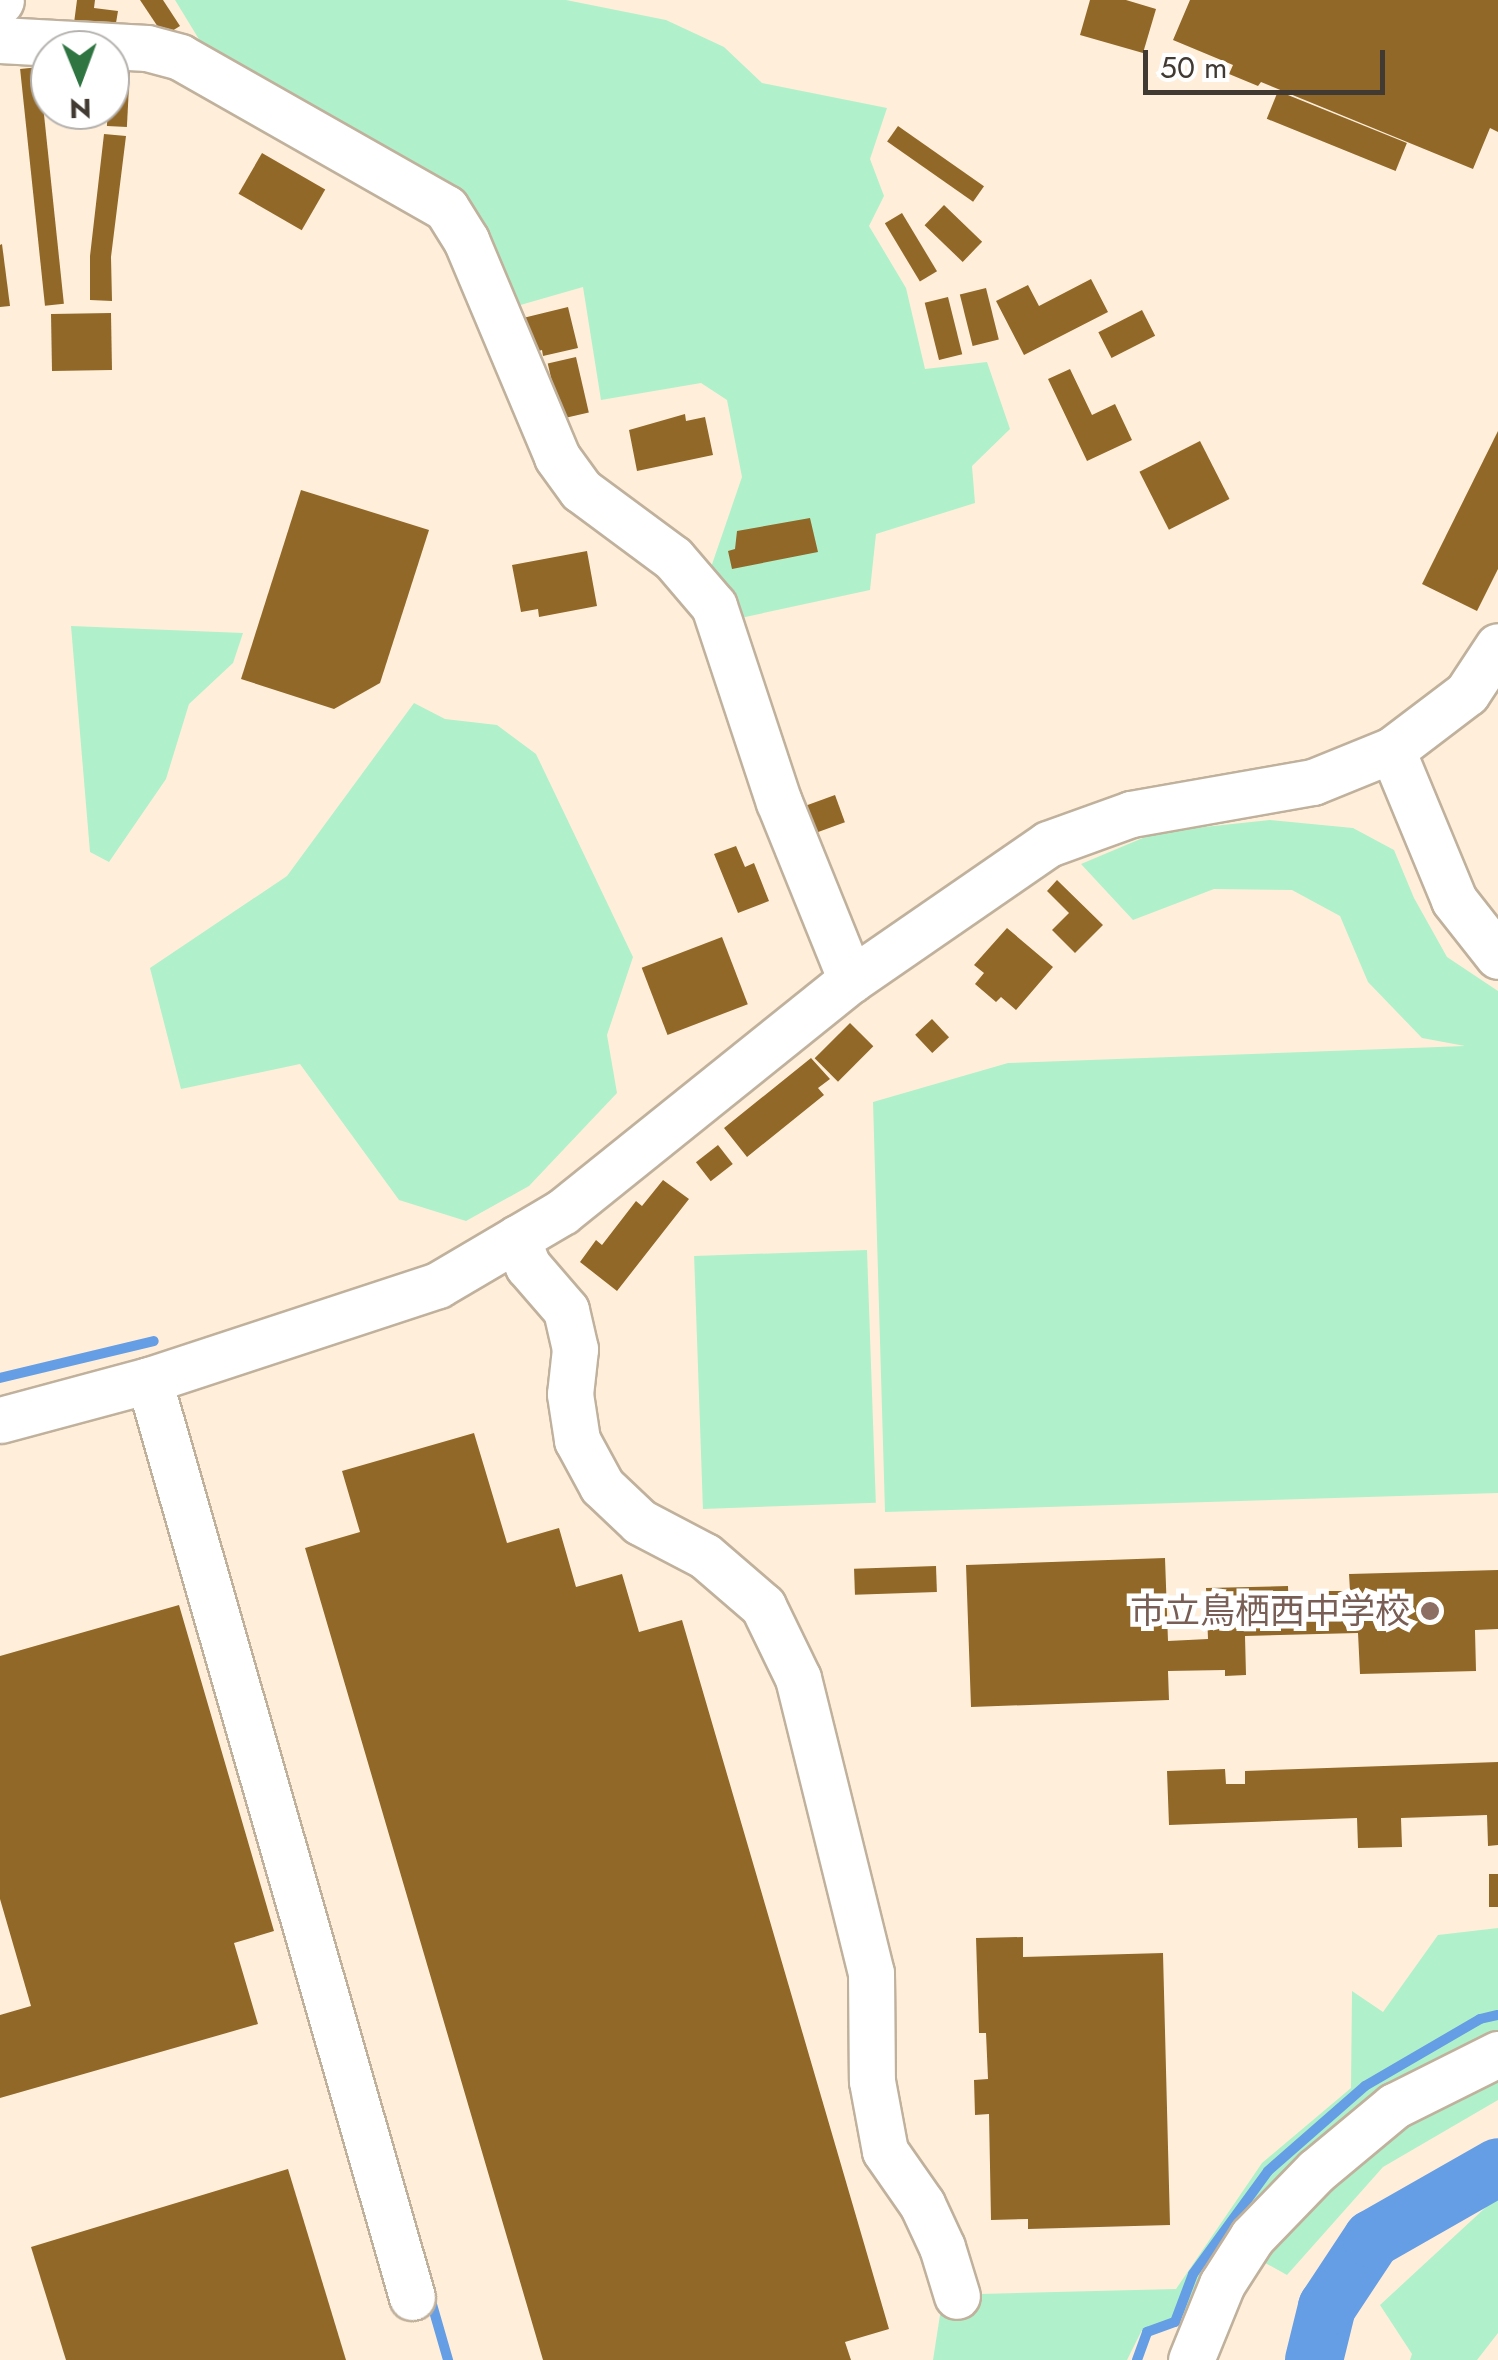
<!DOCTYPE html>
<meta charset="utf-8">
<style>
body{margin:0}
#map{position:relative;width:1498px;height:2360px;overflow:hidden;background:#ffefda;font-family:Jost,"Noto Sans JP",sans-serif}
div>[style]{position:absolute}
.green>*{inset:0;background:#b0f1cb;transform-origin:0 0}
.stream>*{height:10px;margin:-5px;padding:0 5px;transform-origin:5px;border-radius:5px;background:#659ee4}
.river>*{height:58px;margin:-29px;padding:0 29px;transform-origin:29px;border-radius:29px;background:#659ee4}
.building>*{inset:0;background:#926828;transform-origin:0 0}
.roads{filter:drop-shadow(2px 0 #c0b19d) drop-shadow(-2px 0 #c0b19d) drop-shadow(0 2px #c0b19d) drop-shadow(0 -2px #c0b19d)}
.minor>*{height:45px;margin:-22.5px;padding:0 22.5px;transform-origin:22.5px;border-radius:22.5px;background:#fff}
.dots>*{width:28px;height:28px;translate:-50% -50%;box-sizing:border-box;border:5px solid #fff;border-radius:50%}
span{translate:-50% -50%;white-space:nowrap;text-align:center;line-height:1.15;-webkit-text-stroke:10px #fff;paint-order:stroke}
.education-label{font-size:35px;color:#785e54}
.right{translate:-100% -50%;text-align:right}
.north{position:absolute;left:30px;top:30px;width:100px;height:100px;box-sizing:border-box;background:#fff;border:2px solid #b3b0ad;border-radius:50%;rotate:179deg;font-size:28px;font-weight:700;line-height:40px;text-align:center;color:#413a32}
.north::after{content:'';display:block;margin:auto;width:35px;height:45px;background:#2e7541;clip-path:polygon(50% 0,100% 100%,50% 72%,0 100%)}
.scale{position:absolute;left:1143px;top:50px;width:242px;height:45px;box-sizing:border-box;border:5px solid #413a32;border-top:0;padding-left:12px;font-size:30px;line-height:35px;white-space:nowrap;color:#413a32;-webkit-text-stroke:8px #fff;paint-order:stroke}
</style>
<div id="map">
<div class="green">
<div style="clip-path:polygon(175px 0,566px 0,666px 20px,724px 47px,762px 83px,887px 108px,870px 159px,884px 196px,869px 226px,906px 288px,925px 369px,987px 362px,1010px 429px,972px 466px,975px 503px,876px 534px,870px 590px,736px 619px,708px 576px,742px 477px,727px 400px,701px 383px,601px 400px,583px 287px,510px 308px,442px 183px,208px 54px)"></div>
<div style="clip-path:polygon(71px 626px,243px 633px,233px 663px,189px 704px,166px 779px,109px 862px,90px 852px)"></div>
<div style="clip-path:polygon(414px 703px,445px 719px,497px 725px,536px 754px,633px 957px,607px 1035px,617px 1093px,529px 1186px,466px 1221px,399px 1200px,300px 1064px,181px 1089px,150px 968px,287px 876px)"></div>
<div style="clip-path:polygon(1270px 820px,1353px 828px,1394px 850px,1414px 898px,1447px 957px,1498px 991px,1498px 1493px,885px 1512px,873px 1102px,1008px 1063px,1465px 1046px,1422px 1038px,1368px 982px,1340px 916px,1292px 890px,1214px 889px,1133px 920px,1081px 864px,1157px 832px)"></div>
<div style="left:867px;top:1250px;width:253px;height:173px;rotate:88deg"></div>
<div style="clip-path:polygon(1498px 1928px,1498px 2100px,1383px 2167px,1287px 2275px,1231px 2244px,1200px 2309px,1142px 2330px,1127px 2360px,933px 2360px,940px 2315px,979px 2294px,1176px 2289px,1262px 2163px,1351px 2088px,1352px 1991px,1383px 2012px,1438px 1935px)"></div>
<div style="clip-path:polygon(1498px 2196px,1498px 2333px,1477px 2360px,1410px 2360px,1412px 2354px,1380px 2305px)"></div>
</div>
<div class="stream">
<div style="left:0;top:1378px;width:158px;rotate:-13.5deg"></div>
<div style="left:429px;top:2294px;width:69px;rotate:73.9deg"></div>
<div style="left:1137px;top:2360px;width:30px;rotate:-70deg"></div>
<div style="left:1147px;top:2332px;width:30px;rotate:-20deg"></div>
<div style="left:1175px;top:2322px;width:51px;rotate:-69.4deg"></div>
<div style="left:1193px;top:2274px;width:127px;rotate:-53.9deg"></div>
<div style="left:1268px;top:2171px;width:129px;rotate:-41.2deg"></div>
<div style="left:1365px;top:2086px;width:133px;rotate:-30.2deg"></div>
<div style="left:1480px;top:2019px;width:18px;rotate:-13deg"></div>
</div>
<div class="river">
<div style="left:1314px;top:2360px;width:55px;rotate:-76.2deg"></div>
<div style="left:1327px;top:2307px;width:82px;rotate:-56.5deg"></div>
<div style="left:1372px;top:2239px;width:145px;rotate:-29.7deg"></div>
</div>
<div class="building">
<div style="clip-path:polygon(77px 0,95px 0,94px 8px,118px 11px,115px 29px,74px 23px)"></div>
<div style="clip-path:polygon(140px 0,163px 0,180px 26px,164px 36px)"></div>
<div style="clip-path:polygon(1090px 0,1126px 0,1156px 9px,1143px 53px,1080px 35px)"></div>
<div style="clip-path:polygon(1190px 0,1498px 0,1498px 132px,1490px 128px,1473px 169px,1261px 82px,1258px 86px,1229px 74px,1233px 65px,1173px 40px)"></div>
<div style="left:39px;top:67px;width:238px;height:19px;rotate:84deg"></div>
<div style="left:110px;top:67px;width:20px;height:59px;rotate:3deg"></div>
<div style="left:1278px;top:91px;width:139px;height:30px;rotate:22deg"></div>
<div style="left:898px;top:126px;width:105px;height:19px;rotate:35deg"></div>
<div style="clip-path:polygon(104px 134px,126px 136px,111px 257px,112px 301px,90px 300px,90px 256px)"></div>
<div style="left:262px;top:153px;width:73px;height:47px;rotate:30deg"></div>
<div style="left:944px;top:205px;width:53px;height:28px;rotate:44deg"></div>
<div style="left:902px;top:213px;width:68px;height:20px;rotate:59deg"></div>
<div style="clip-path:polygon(2px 244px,10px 306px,0 307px,0 245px)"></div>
<div style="clip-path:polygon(1091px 279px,1108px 312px,1024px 355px,996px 301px,1028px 285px,1039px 306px)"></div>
<div style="left:986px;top:288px;width:53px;height:27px;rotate:76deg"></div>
<div style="left:948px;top:297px;width:59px;height:24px;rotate:76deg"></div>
<div style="clip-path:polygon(568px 307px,578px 348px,543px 356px,542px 350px,532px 353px,523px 318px)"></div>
<div style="left:1142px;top:310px;width:29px;height:49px;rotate:63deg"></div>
<div style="left:111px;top:313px;width:57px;height:60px;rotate:89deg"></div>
<div style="left:576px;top:357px;width:57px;height:29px;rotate:77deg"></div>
<div style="clip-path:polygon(1070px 369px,1092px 415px,1115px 404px,1132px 440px,1087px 461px,1048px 379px)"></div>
<div style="clip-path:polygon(685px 414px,686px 421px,705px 417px,713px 455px,637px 471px,629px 430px)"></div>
<div style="clip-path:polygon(1498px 431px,1498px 569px,1477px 611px,1422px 584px)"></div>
<div style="left:1200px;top:441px;width:65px;height:68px;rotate:63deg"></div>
<div style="clip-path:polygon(301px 490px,429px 530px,380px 683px,334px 709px,241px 679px)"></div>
<div style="clip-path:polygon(810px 518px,818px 552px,732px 569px,728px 551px,735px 549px,737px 531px)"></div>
<div style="clip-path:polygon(587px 551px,597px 606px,539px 617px,538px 609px,521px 612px,512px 565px)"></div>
<div style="left:835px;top:795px;width:29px;height:35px;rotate:70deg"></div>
<div style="clip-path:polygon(736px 846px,745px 867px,754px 863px,769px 901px,738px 913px,714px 854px)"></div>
<div style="clip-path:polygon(1057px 880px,1103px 925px,1075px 953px,1052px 930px,1069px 913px,1047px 891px)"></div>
<div style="clip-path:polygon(1007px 928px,1053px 967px,1016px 1010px,1001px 997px,996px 1002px,975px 984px,984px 973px,974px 965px)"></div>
<div style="left:722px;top:937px;width:72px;height:86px;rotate:69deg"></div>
<div style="left:932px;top:1019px;width:25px;height:23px;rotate:47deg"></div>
<div style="left:850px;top:1023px;width:33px;height:50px;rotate:45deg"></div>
<div style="clip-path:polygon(811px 1058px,830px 1079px,818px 1088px,824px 1095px,747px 1157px,724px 1128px)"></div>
<div style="left:718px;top:1145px;width:24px;height:28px;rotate:52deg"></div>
<div style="clip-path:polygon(663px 1180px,689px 1199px,617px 1291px,580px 1262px,596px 1240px,602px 1245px,636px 1201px,642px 1206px)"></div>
<div style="clip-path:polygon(474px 1433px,507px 1543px,559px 1528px,576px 1587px,622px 1574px,639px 1632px,682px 1620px,889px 2329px,845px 2342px,851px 2360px,543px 2360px,305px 1548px,360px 1532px,342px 1471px)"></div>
<div style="clip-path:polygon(1165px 1558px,1168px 1641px,1208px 1639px,1206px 1588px,1288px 1586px,1289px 1613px,1324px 1612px,1324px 1591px,1350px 1591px,1349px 1574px,1498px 1570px,1498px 1629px,1475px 1630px,1476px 1671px,1360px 1674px,1358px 1633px,1245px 1636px,1246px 1675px,1225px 1676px,1225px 1670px,1168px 1671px,1169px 1700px,971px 1707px,966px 1565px)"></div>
<div style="left:936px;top:1566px;width:26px;height:82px;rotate:88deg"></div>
<div style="clip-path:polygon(179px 1605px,274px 1931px,234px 1943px,258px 2024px,0 2098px,0 2015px,31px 2006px,0 1899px,0 1656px)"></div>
<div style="clip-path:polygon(1498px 1762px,1498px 1845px,1488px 1846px,1487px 1815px,1401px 1818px,1402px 1847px,1358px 1848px,1357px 1818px,1169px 1825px,1167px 1771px,1225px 1769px,1226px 1784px,1245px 1784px,1245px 1771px)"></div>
<div style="left:1489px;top:1874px;width:9px;height:33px"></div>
<div style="clip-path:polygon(1023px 1937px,1023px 1957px,1163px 1953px,1170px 2225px,1028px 2229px,1028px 2219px,991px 2220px,989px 2114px,975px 2115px,974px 2080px,988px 2079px,986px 2033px,979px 2033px,976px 1938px)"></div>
<div style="clip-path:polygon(288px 2169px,346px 2360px,66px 2360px,31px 2247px)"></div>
</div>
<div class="roads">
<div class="minor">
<div style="left:0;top:2px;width:2px;rotate:-63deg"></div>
<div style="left:0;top:40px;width:147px;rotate:3.1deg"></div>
<div style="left:147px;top:48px;width:34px;rotate:15deg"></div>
<div style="left:180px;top:57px;width:306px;rotate:29.6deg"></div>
<div style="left:446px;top:208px;width:38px;rotate:58deg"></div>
<div style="left:466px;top:240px;width:235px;rotate:67.2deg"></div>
<div style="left:557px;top:457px;width:41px;rotate:54deg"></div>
<div style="left:581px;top:490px;width:114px;rotate:36.5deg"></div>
<div style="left:673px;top:558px;width:63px;rotate:49.5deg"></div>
<div style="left:714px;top:606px;width:206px;rotate:71.7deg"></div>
<div style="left:779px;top:802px;width:192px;rotate:68deg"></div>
<div style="left:1392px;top:750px;width:162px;rotate:67.5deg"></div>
<div style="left:1454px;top:900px;width:71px;rotate:51.8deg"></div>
<div style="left:517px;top:1238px;width:30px;rotate:69deg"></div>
<div style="left:528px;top:1266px;width:58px;rotate:49.2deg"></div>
<div style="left:566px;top:1310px;width:40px;rotate:77deg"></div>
<div style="left:575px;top:1349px;width:45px;rotate:96.3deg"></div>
<div style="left:570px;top:1394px;width:47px;rotate:81.3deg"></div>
<div style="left:577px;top:1440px;width:52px;rotate:61.5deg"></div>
<div style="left:602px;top:1486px;width:52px;rotate:43.5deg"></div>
<div style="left:640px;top:1522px;width:73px;rotate:27.6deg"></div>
<div style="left:705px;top:1556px;width:77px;rotate:40.8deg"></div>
<div style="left:763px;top:1606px;width:80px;rotate:64.1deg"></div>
<div style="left:798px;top:1678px;width:304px;rotate:76.1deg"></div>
<div style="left:871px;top:1973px;width:108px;rotate:89.5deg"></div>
<div style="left:872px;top:2081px;width:71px;rotate:79.5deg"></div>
<div style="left:885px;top:2151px;width:65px;rotate:55.1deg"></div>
<div style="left:922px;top:2204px;width:47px;rotate:65.1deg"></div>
<div style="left:942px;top:2247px;width:51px;rotate:73deg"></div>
<div style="left:149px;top:1380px;width:954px;rotate:74deg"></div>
<div style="left:0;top:1420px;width:154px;rotate:-15deg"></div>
<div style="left:149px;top:1380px;width:304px;rotate:-18.2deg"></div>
<div style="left:438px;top:1285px;width:144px;rotate:-30.5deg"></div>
<div style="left:562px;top:1212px;width:371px;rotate:-38.8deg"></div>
<div style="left:851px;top:980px;width:239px;rotate:-34.6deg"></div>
<div style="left:1048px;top:844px;width:88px;rotate:-19.9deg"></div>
<div style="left:1131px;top:814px;width:185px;rotate:-10deg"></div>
<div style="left:1313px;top:782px;width:85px;rotate:-22.1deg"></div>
<div style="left:1392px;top:750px;width:94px;rotate:-37.2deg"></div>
<div style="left:1467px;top:693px;width:56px;rotate:-56.6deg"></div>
<div style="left:1191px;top:2360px;width:82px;rotate:-67.8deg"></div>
<div style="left:1222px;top:2284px;width:56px;rotate:-57.4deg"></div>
<div style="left:1252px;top:2237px;width:92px;rotate:-45.9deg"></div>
<div style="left:1316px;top:2171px;width:102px;rotate:-39.8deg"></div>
<div style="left:1394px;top:2106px;width:116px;rotate:-26.6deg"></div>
</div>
</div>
<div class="dots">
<div style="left:1430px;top:1611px;background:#8d6e63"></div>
</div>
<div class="education-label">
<span class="right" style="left:1410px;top:1611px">市立鳥栖西中学校</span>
</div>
<div class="north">N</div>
<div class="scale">50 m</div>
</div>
